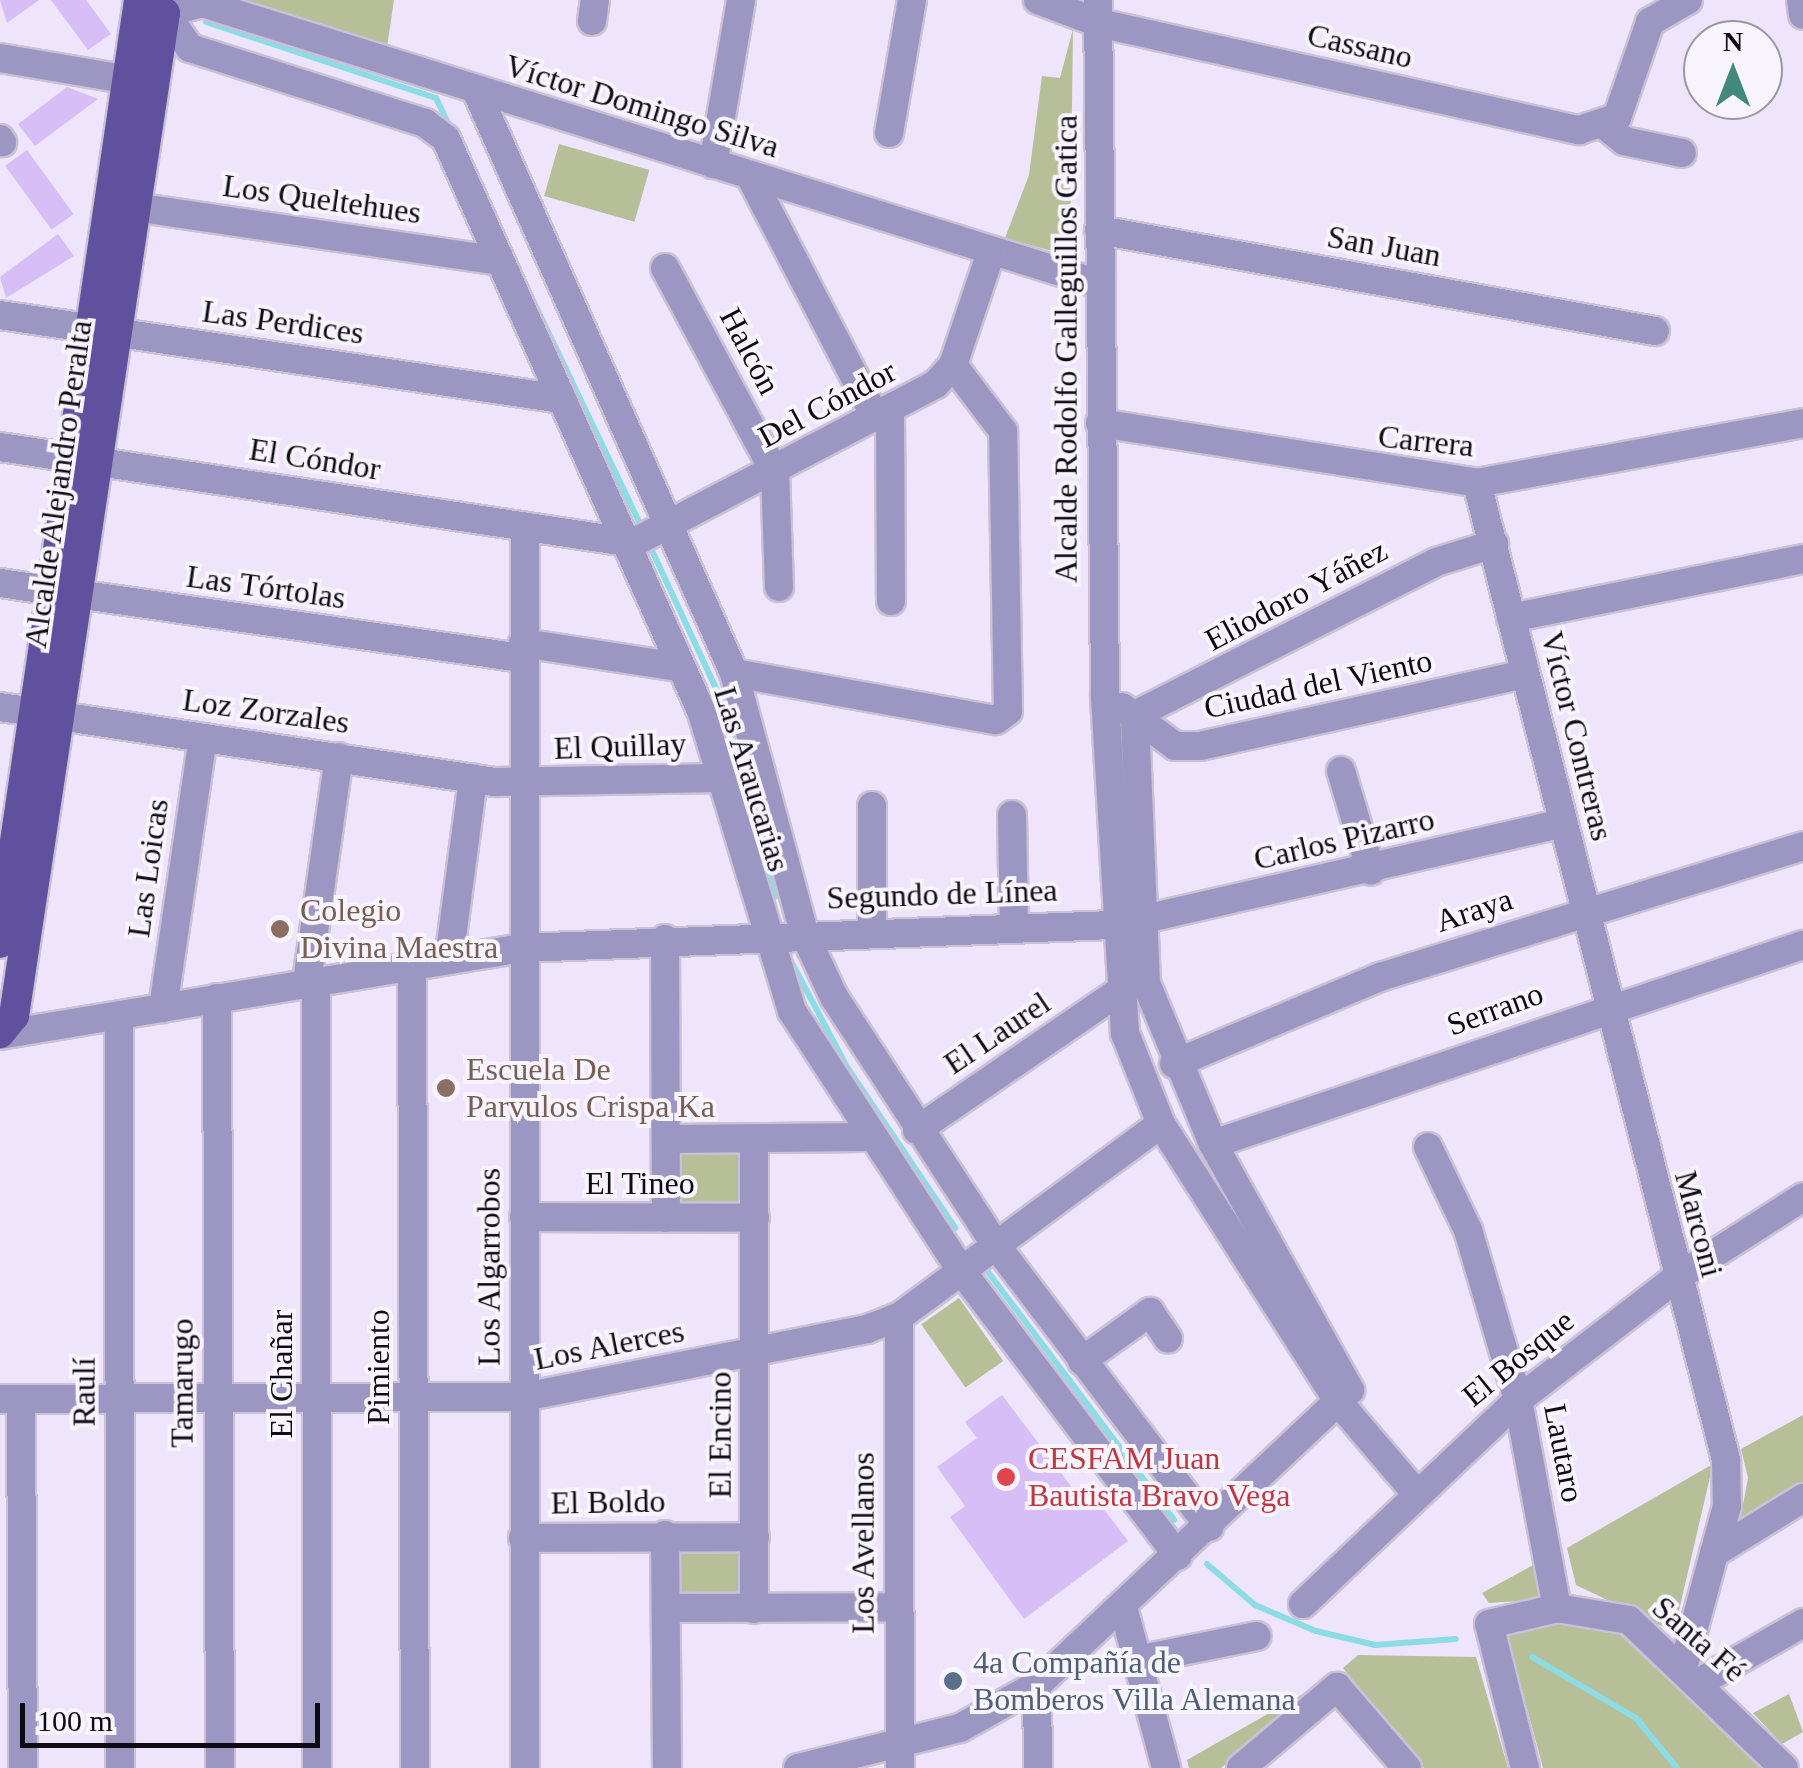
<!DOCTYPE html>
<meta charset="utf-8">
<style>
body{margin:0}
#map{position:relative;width:1803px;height:1768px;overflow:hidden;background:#eee4fb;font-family:"Times New Roman",serif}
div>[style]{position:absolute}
.green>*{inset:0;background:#b6bf97;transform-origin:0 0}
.stream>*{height:6px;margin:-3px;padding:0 3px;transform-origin:3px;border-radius:3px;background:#8bdce5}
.building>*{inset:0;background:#d7bef6;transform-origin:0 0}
.roads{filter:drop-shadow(2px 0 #cac1d6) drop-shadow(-2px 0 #cac1d6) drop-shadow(0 2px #cac1d6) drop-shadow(0 -2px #cac1d6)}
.minor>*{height:28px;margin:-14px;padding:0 14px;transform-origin:14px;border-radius:14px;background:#9c97c2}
.major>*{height:30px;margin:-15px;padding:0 15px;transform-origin:15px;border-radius:15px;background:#5f519d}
.dots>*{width:28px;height:28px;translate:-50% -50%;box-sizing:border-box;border:5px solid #f8f4fd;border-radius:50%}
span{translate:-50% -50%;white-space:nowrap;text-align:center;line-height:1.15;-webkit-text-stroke:8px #f8f4fd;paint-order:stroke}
.street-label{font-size:32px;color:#0e0b12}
.education-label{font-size:32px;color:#785e54}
.left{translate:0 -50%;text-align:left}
.health-label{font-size:32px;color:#be3a42}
.service-label{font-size:32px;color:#4e5e75}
.north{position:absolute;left:1683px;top:20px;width:100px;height:100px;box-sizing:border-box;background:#f8f4fd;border:2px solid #9a979f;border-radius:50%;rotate:0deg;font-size:28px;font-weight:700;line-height:40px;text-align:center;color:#0e0b12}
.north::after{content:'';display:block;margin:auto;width:35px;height:45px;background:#43887d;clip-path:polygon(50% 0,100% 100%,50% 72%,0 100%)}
.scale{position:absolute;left:20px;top:1703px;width:300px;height:45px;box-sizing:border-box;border:5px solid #0e0b12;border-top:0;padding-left:12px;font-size:30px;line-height:35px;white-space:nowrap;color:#0e0b12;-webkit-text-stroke:8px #f8f4fd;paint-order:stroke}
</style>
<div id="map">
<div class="green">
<div style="clip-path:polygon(240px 0,394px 0,387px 47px)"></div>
<div style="clip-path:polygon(1073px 29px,1070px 256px,1005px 238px,1029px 175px,1042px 76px,1060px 78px)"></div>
<div style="left:559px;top:144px;width:94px;height:54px;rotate:16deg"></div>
<div style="left:672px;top:1145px;width:71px;height:61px;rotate:1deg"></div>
<div style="left:959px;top:1298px;width:77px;height:46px;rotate:55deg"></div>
<div style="clip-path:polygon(1803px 1415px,1803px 1491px,1738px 1531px,1748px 1478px,1741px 1449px)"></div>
<div style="clip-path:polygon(1713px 1464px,1674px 1632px,1576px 1585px,1567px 1548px)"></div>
<div style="left:677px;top:1542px;width:72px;height:59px"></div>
<div style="clip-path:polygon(1537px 1563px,1542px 1592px,1533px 1600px,1489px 1603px,1482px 1593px)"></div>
<div style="clip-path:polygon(1578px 1619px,1617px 1632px,1762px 1768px,1543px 1768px,1508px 1637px,1538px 1621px)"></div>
<div style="clip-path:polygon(1358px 1655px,1476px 1657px,1508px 1768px,1424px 1768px,1343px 1668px)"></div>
<div style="clip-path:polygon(1336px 1675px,1221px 1768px,1189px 1768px,1187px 1760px)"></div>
<div style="clip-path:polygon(1789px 1694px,1803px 1732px,1782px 1744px,1753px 1713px)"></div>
</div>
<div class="stream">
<div style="left:206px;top:22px;width:242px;rotate:18.3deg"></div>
<div style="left:436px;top:98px;width:479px;rotate:64.4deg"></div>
<div style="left:648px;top:542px;width:171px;rotate:65.1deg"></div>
<div style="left:720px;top:697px;width:207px;rotate:74.6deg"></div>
<div style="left:793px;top:965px;width:115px;rotate:62.1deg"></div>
<div style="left:847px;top:1067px;width:194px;rotate:56.1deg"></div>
<div style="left:988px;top:1272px;width:310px;rotate:53.1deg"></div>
<div style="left:1207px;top:1564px;width:63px;rotate:40.5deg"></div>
<div style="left:1255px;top:1605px;width:66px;rotate:23.1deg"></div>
<div style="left:1316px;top:1631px;width:61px;rotate:13.3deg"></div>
<div style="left:1375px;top:1645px;width:81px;rotate:-4.2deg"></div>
<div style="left:1532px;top:1657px;width:121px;rotate:30.4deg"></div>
<div style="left:1636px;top:1718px;width:65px;rotate:50.6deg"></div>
</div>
<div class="building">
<div style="clip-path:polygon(0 0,39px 0,7px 23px)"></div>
<div style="clip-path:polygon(51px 0,86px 0,111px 34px,88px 50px)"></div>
<div style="clip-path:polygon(67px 87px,98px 99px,35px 146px,18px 124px)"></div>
<div style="left:27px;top:150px;width:79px;height:27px;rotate:54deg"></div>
<div style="clip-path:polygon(58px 234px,74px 256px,6px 298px,0 277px)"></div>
<div style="clip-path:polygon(1002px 1395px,1086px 1506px,1096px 1499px,1128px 1541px,1024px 1619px,950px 1517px,965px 1506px,937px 1467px,977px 1438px,965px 1422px)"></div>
</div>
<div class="roads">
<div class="minor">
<div style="left:1038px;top:0;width:65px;rotate:20.7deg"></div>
<div style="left:1099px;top:23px;width:492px;rotate:12.6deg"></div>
<div style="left:1579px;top:130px;width:40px;rotate:-18deg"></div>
<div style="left:1617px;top:118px;width:102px;rotate:-71deg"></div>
<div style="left:1650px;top:22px;width:44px;rotate:-30.1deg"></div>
<div style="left:1098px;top:0;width:697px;rotate:89.42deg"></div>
<div style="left:1105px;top:697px;width:337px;rotate:86.6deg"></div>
<div style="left:1125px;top:1033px;width:98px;rotate:68.4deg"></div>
<div style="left:1161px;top:1124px;width:334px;rotate:57.4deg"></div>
<div style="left:1341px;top:1405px;width:116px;rotate:49.6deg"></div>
<div style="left:1801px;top:0;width:15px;rotate:82deg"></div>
<div style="left:165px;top:13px;width:43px;rotate:54.5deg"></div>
<div style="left:190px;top:48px;width:247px;rotate:17.7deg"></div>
<div style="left:425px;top:123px;width:26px;rotate:37deg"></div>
<div style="left:446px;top:139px;width:628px;rotate:65.96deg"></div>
<div style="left:702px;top:713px;width:311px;rotate:73.2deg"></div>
<div style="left:792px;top:1011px;width:308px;rotate:56.9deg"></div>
<div style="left:960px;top:1269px;width:360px;rotate:52.8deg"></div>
<div style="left:165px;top:13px;width:38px;rotate:-15deg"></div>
<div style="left:202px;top:3px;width:940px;rotate:17.39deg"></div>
<div style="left:592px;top:21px;width:21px;rotate:-82deg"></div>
<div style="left:0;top:58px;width:132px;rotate:9.6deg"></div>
<div style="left:476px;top:90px;width:638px;rotate:66.13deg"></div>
<div style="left:734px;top:673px;width:269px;rotate:74.9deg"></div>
<div style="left:804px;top:933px;width:71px;rotate:64.9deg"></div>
<div style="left:834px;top:997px;width:295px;rotate:56.9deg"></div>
<div style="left:995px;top:1244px;width:355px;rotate:52.8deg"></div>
<div style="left:1607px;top:127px;width:22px;rotate:39deg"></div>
<div style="left:1624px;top:141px;width:59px;rotate:11.7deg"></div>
<div style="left:889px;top:133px;width:135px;rotate:-80.2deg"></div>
<div style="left:0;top:139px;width:4px;rotate:56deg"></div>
<div style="left:713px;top:164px;width:166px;rotate:-80.3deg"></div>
<div style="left:750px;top:176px;width:273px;rotate:62.5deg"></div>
<div style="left:134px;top:207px;width:369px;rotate:8.4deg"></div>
<div style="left:1099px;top:230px;width:565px;rotate:10.3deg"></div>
<div style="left:665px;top:268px;width:232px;rotate:61.7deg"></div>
<div style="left:775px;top:472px;width:115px;rotate:88deg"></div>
<div style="left:0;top:315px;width:561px;rotate:8.51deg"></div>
<div style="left:890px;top:411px;width:190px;rotate:89.7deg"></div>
<div style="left:1100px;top:423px;width:382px;rotate:9deg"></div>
<div style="left:1477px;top:483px;width:331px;rotate:-10.4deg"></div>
<div style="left:0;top:447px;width:640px;rotate:8.62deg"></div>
<div style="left:633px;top:543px;width:342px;rotate:-27.7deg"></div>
<div style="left:936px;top:384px;width:25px;rotate:-48deg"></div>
<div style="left:953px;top:365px;width:119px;rotate:-71.4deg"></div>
<div style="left:1477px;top:483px;width:1008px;rotate:75.7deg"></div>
<div style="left:1726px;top:1460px;width:46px;rotate:88.8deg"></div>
<div style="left:1727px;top:1506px;width:168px;rotate:105.2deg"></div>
<div style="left:525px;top:527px;width:1241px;rotate:90deg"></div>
<div style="left:0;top:583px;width:527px;rotate:8.18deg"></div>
<div style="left:1511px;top:618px;width:298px;rotate:-11.4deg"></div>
<div style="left:523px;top:643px;width:157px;rotate:8.8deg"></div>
<div style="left:734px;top:673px;width:266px;rotate:10.2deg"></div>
<div style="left:996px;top:720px;width:15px;rotate:-37deg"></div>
<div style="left:1008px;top:711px;width:280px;rotate:-91deg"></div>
<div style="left:1003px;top:431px;width:83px;rotate:-127.1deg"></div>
<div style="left:0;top:707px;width:501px;rotate:8.62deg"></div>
<div style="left:495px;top:782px;width:224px;rotate:-1deg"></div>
<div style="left:1122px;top:707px;width:66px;rotate:36.3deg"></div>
<div style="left:1175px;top:746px;width:25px"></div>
<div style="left:1200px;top:746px;width:333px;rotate:-12.5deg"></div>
<div style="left:1135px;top:715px;width:338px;rotate:-26.9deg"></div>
<div style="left:1436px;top:562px;width:61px;rotate:-17.2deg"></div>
<div style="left:1341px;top:771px;width:104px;rotate:73.3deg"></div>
<div style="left:872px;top:806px;width:125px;rotate:90deg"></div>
<div style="left:1012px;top:815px;width:111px;rotate:89deg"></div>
<div style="left:1140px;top:920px;width:434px;rotate:-12.9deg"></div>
<div style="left:665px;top:939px;width:279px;rotate:89.8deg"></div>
<div style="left:449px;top:959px;width:182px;rotate:-82.4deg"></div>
<div style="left:412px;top:965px;width:803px;rotate:89.79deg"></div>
<div style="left:316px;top:980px;width:788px;rotate:89.93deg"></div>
<div style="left:307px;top:981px;width:226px;rotate:-81.9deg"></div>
<div style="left:217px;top:998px;width:770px;rotate:89.78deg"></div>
<div style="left:163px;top:1008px;width:273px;rotate:-81.6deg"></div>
<div style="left:119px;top:1016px;width:752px;rotate:89.92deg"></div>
<div style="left:0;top:1035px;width:529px;rotate:-9.46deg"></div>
<div style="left:522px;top:948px;width:591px;rotate:-2.23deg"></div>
<div style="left:1174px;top:1064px;width:224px;rotate:-22.9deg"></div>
<div style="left:1380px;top:977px;width:443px;rotate:-17.2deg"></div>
<div style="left:917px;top:1130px;width:242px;rotate:-34.4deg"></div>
<div style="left:667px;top:1139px;width:204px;rotate:-0.6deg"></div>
<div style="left:1213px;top:1144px;width:623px;rotate:-18.64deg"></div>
<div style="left:1428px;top:1147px;width:92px;rotate:64.3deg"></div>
<div style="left:1468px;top:1230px;width:177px;rotate:73.6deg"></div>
<div style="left:1518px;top:1400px;width:212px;rotate:79.4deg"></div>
<div style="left:524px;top:1217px;width:231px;rotate:0.2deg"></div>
<div style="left:899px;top:1317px;width:451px;rotate:89.9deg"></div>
<div style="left:1082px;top:1361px;width:84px;rotate:-35.8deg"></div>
<div style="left:1150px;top:1312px;width:32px;rotate:56deg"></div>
<div style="left:0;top:1399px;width:524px;rotate:-0.22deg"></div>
<div style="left:524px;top:1397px;width:350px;rotate:-11.2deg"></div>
<div style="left:867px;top:1329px;width:34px;rotate:-21deg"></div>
<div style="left:899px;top:1317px;width:325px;rotate:-36.4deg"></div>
<div style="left:21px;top:1399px;width:369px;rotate:89.7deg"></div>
<div style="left:665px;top:1535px;width:233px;rotate:89.5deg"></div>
<div style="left:523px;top:1538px;width:232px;rotate:-0.2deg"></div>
<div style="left:1714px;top:1553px;width:105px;rotate:-31.7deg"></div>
<div style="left:1303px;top:1604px;width:296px;rotate:-43.5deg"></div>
<div style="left:1518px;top:1400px;width:202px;rotate:-37.6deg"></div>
<div style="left:1678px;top:1277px;width:148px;rotate:-32.6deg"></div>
<div style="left:1123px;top:1607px;width:167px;rotate:75deg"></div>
<div style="left:667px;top:1608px;width:230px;rotate:-0.2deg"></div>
<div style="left:754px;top:1609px;width:468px;rotate:-90deg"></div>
<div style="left:1137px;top:1660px;width:122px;rotate:-11.3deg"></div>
<div style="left:1700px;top:1682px;width:119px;rotate:-29.8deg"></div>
<div style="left:1037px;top:1685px;width:83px;rotate:89.3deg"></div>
<div style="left:798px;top:1768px;width:167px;rotate:-13.9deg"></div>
<div style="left:960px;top:1728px;width:88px;rotate:-29.2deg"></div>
<div style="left:1037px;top:1685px;width:430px;rotate:-43.3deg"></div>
<div style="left:1350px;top:1390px;width:282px;rotate:-119.1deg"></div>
<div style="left:1213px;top:1144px;width:174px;rotate:-112.6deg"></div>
<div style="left:1146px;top:983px;width:268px;rotate:-92.4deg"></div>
<div style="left:1241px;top:1768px;width:126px;rotate:-40.2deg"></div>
<div style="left:1337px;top:1687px;width:107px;rotate:49.2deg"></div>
<div style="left:1525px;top:1768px;width:148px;rotate:-104deg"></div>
<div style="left:1489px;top:1624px;width:70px;rotate:-13.2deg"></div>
<div style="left:1557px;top:1608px;width:73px;rotate:9.5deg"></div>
<div style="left:1629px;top:1620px;width:214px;rotate:43.7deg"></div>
</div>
<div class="major">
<div style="left:0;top:943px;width:953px;rotate:-81.61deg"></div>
<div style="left:0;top:1033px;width:22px;rotate:-51deg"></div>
<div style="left:14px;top:1016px;width:1014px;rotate:-81.44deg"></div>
<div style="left:165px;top:13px;width:27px;rotate:-167deg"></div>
</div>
</div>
<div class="dots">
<div style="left:280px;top:929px;background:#8d6e63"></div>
<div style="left:446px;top:1088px;background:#8d6e63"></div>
<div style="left:1006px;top:1477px;background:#e0444e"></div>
<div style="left:953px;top:1681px;background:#5c6f8a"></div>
</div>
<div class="street-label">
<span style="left:1360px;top:46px;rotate:13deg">Cassano</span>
<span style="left:642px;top:106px;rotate:17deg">Víctor Domingo Silva</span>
<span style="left:322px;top:199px;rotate:8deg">Los Queltehues</span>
<span style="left:1384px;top:246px;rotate:10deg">San Juan</span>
<span style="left:283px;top:322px;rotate:8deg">Las Perdices</span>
<span style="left:1066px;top:349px;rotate:-90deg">Alcalde Rodolfo Galleguillos Gatica</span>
<span style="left:750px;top:351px;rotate:62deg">Halcón</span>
<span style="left:827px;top:404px;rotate:-28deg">Del Cóndor</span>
<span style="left:1426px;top:441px;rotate:6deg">Carrera</span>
<span style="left:315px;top:459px;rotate:9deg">El Cóndor</span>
<span style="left:58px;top:484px;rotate:-82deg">Alcalde Alejandro Peralta</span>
<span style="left:266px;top:587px;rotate:8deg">Las Tórtolas</span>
<span style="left:1296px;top:595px;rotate:-28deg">Eliodoro Yáñez</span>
<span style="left:1318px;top:684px;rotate:-12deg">Ciudad del Viento</span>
<span style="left:266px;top:711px;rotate:8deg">Loz Zorzales</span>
<span style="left:1577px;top:736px;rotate:76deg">Víctor Contreras</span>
<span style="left:620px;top:746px;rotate:-2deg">El Quillay</span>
<span style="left:752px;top:779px;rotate:73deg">Las Araucarias</span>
<span style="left:1344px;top:839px;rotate:-13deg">Carlos Pizarro</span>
<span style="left:148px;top:868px;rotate:-82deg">Las Loicas</span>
<span style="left:942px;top:894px;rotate:-2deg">Segundo de Línea</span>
<span style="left:1474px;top:910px;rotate:-18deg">Araya</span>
<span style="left:1495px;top:1009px;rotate:-20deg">Serrano</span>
<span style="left:997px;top:1033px;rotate:-34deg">El Laurel</span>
<span style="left:640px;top:1183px">El Tineo</span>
<span style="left:1699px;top:1224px;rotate:75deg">Marconi</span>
<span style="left:489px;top:1267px;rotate:-90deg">Los Algarrobos</span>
<span style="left:609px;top:1345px;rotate:-11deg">Los Alerces</span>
<span style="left:1518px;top:1358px;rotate:-39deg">El Bosque</span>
<span style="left:378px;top:1367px;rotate:-90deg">Pimiento</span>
<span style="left:281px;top:1374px;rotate:-90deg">El Chañar</span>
<span style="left:182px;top:1383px;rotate:-90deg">Tamarugo</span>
<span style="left:84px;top:1392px;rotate:-90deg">Raulí</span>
<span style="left:720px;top:1435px;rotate:-90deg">El Encino</span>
<span style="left:1564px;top:1453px;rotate:79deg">Lautaro</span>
<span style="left:608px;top:1502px;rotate:-1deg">El Boldo</span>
<span style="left:863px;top:1543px;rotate:-90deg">Los Avellanos</span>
<span style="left:1699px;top:1639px;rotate:41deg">Santa Fé</span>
</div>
<div class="education-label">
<span class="left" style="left:300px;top:929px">Colegio<br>Divina Maestra</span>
<span class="left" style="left:466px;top:1088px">Escuela De<br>Parvulos Crispa Ka</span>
</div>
<div class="health-label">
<span class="left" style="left:1028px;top:1477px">CESFAM Juan<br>Bautista Bravo Vega</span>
</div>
<div class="service-label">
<span class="left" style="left:973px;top:1681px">4a Compañía de<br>Bomberos Villa Alemana</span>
</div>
<div class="north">N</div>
<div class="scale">100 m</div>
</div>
